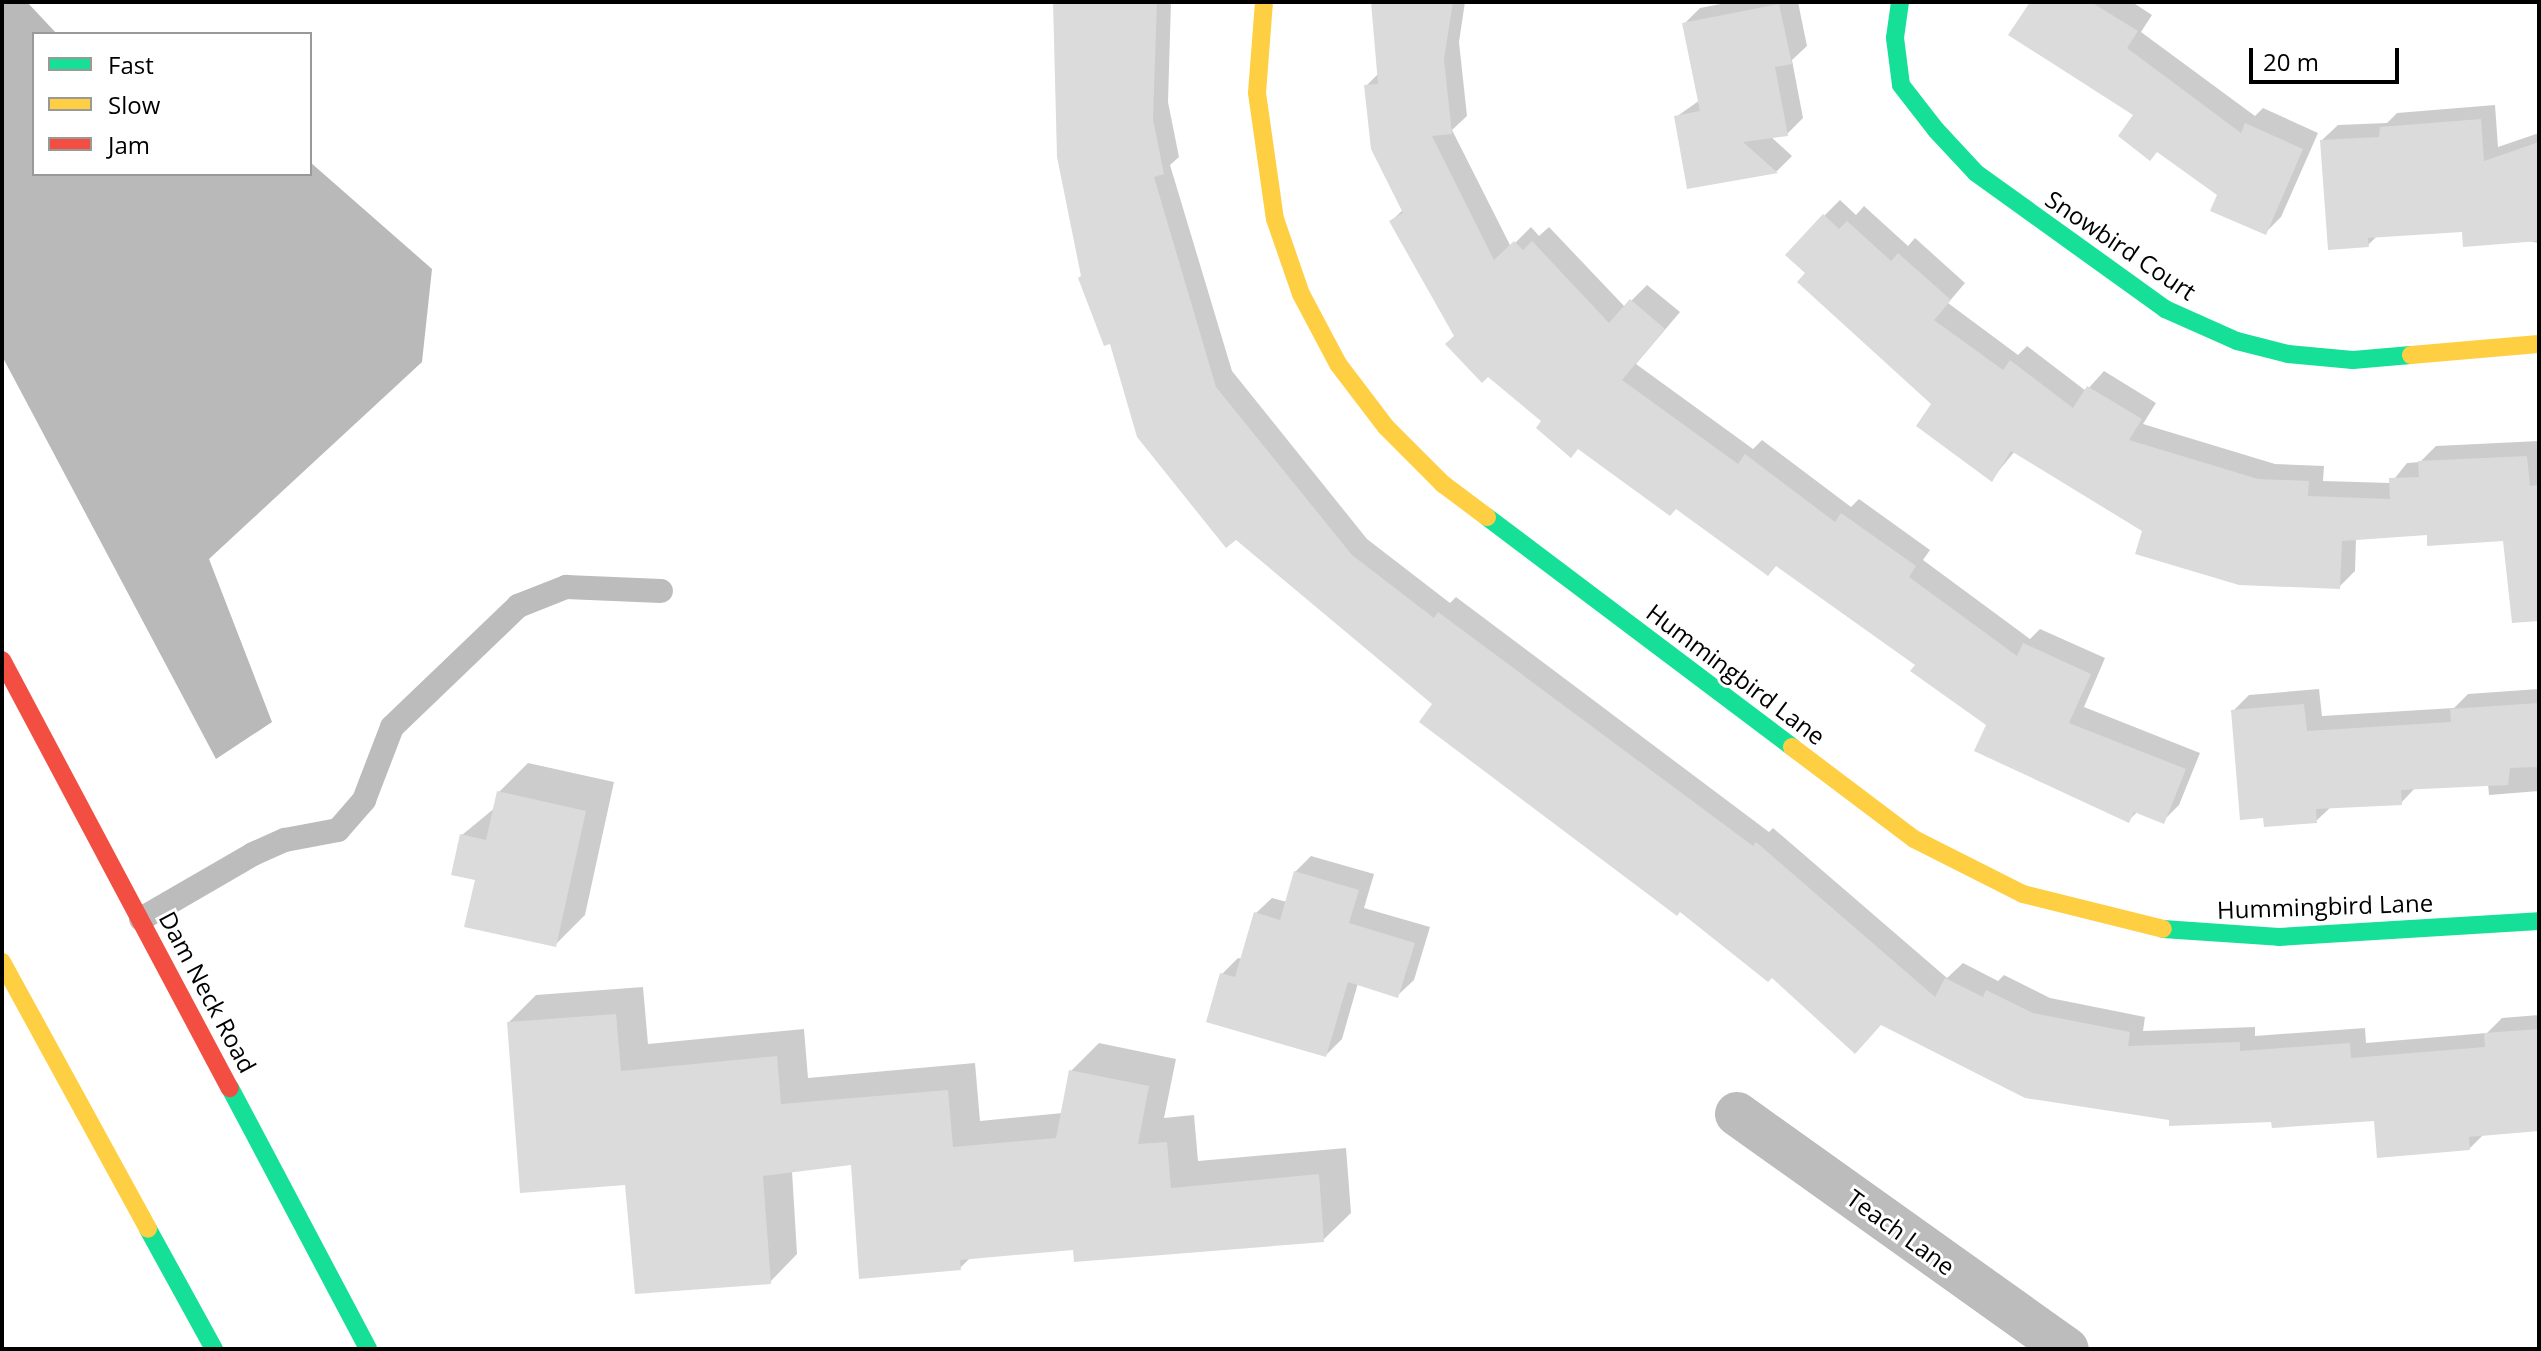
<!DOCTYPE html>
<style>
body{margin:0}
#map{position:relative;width:2541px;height:1351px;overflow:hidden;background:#fff;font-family:"Open Sans",sans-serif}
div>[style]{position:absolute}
.water>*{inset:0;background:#b9b9b9}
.shadow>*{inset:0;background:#0003}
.building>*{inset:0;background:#dbdbdb}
.lane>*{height:24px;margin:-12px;padding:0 12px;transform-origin:12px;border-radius:12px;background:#bcbcbc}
.street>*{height:44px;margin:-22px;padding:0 22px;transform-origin:22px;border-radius:22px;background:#bcbcbc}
.fast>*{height:18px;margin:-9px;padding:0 9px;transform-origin:9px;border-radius:9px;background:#16e098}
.slow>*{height:18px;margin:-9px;padding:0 9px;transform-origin:9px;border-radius:9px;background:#ffcf43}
.jam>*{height:18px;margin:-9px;padding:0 9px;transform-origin:9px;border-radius:9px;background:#f24e42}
span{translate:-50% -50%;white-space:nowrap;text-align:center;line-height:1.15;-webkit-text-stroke:6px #fff;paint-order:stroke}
.street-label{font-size:24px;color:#000}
.frame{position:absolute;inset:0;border:4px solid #000;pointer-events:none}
.legend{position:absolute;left:32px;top:32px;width:280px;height:144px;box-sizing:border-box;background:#fff;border:2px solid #999;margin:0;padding:10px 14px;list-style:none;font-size:24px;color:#000}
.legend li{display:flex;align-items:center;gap:16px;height:40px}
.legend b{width:40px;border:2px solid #999}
.scale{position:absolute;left:2249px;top:48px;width:150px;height:36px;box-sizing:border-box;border:4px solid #000;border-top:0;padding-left:10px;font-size:24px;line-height:28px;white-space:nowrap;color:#000;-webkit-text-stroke:6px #fff;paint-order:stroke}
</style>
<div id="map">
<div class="water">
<div style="clip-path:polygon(2px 2px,27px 2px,57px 34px,34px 34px,34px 174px,310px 174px,310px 162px,432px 269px,422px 362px,209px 559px,272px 722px,216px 759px,2px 356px)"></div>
</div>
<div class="shadow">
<div style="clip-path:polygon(1062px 2px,1171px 2px,1168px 102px,1179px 157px,1170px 165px,1232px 371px,1367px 539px,1450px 603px,1456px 597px,1769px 832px,1773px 828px,1947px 978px,1963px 963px,1998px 981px,2004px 975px,2050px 998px,2145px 1017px,2143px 1031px,2255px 1027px,2255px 1036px,2365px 1028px,2366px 1043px,2487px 1033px,2502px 1018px,2539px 1015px,2539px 1129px,2484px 1134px,2470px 1148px,2376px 1119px,2171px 1118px,1882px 1023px,1772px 975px,1681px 909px,1435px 703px,1112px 341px,1083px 275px)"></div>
<div style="clip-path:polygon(1373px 2px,1465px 2px,1459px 42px,1467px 116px,1452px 130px,1511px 247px,1531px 227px,1539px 236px,1549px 227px,1625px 307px,1647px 285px,1680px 312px,1636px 364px,1753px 449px,1762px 440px,1851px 507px,1859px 499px,1930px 550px,1923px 560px,2030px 639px,2040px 629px,2105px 658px,2084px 707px,2200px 753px,2179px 805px,2163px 821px,2138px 811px,2129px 820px,1988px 724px,1918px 664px,1777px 564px,1544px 421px,1488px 374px,1456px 336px,1391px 221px,1404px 209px,1366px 86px,1379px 73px)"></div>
<div style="clip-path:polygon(1731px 2px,1798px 2px,1807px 46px,1792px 60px,1803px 118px,1787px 134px,1770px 136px,1792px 156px,1777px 171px,1689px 187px,1676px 117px,1700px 100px,1684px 24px,1700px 8px)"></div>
<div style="clip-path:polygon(2033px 2px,2132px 2px,2152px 15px,2141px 32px,2255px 116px,2263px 108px,2318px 133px,2281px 217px,2265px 233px,2219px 195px)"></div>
<div style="clip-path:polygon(2495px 105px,2498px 147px,2539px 133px,2539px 243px,2464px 230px,2378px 235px,2368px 245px,2322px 140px,2338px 125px,2387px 123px,2397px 113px)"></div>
<div style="clip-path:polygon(1840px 200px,1856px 215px,1864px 206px,1908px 246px,1915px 238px,1965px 283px,1948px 303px,2018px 355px,2027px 346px,2086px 391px,2104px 371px,2156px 403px,2143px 424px,2275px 464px,2324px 466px,2323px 481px,2391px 483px,2407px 463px,2420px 462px,2436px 446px,2539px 441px,2539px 560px,2505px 538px,2428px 533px,2356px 538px,2355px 571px,2339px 587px,2144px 530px,2015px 451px,1992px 479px,1934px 404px,1808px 273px,1824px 216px)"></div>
<div style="clip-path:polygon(2319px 689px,2322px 716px,2454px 708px,2468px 694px,2539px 689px,2539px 791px,2489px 795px,2488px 784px,2416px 787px,2401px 803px,2332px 806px,2316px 821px,2233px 711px,2249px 695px)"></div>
<div style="clip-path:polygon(528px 763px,614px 782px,585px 915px,555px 945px,477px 879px,462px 835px,496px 807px,499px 792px)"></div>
<div style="clip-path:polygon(1311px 856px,1374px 874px,1364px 908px,1430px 927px,1414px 980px,1398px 995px,1358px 983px,1342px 1039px,1326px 1055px,1222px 974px,1238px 958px,1243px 959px,1256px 913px,1272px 898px,1287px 902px,1295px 872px)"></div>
<div style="clip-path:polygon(643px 987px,648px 1044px,804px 1029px,808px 1078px,975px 1063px,980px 1121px,1063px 1113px,1071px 1071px,1099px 1043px,1176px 1059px,1164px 1118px,1194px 1115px,1198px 1161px,1346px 1148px,1351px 1213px,1323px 1240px,1075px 1248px,971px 1257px,960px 1268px,853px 1163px,792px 1171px,797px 1254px,770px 1282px,627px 1182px,509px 1022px,536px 995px)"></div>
</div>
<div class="building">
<div style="clip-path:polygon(1053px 2px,1157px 2px,1153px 119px,1164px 174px,1154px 177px,1216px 387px,1352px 555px,1434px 618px,1438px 612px,1753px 846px,1756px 842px,1935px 997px,1945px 978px,1983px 997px,1986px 990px,2033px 1013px,2130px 1032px,2128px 1046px,2240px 1042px,2240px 1051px,2350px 1043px,2351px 1058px,2485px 1047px,2484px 1033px,2539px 1029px,2539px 1131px,2469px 1137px,2470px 1150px,2377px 1158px,2374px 1121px,2272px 1128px,2271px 1122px,2169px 1126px,2169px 1120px,2025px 1098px,1881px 1025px,1855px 1054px,1772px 978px,1768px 982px,1680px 912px,1677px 916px,1419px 722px,1432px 704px,1236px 540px,1226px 548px,1137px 437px,1110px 344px,1104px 346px,1078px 278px,1081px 276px,1057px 157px)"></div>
<div style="clip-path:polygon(1371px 2px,1453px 2px,1444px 59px,1452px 134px,1432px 136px,1494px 260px,1514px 241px,1523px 250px,1532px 241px,1609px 323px,1630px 299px,1665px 329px,1622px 380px,1738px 464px,1745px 454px,1835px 522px,1841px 513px,1916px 566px,1909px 577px,2017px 656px,2023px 643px,2091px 674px,2069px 723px,2186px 769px,2164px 824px,2134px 812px,2129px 823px,1974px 751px,1986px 725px,1910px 671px,1915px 665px,1776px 566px,1768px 576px,1676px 509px,1670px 516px,1578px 449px,1571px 458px,1536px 428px,1541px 421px,1488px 377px,1482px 383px,1445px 344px,1454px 336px,1389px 221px,1403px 213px,1371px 149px,1364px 85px,1378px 84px)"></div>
<div style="clip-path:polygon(2030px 2px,2091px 2px,2138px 31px,2127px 48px,2241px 133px,2245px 123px,2303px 149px,2266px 235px,2210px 211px,2217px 195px,2157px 152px,2150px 161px,2118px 136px,2133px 115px,2008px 35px)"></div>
<div style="clip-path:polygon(1779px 4px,1792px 64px,1775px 67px,1788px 136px,1743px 142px,1778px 173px,1687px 189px,1674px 116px,1700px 111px,1682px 23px)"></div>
<div style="clip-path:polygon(2481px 119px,2484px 161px,2539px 142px,2539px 241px,2463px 247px,2462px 232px,2368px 238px,2369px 247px,2328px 250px,2320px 140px,2379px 137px,2380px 127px)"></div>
<div style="clip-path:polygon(1823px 214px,1839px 229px,1847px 221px,1891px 261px,1898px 253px,1951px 300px,1934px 320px,2003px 370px,2010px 360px,2073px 408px,2087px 386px,2142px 419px,2129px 440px,2258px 479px,2309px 481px,2308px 496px,2390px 499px,2389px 478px,2419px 477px,2418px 461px,2527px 456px,2530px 486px,2539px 485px,2539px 621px,2512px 623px,2503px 541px,2427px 546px,2427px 535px,2342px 541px,2340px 589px,2239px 585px,2135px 554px,2142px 531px,2011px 451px,1992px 482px,1916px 426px,1931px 404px,1797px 282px,1805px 273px,1785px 255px)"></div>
<div style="clip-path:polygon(2539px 703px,2539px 767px,2510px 768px,2508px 785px,2401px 790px,2402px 805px,2316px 809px,2317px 823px,2264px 827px,2263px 818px,2240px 820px,2231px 710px,2304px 704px,2307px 731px,2451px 722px,2450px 709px)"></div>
<div style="clip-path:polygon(497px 791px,586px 811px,556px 947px,464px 927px,475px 880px,451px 875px,460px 834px,486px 840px)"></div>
<div style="clip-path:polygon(1294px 871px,1359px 890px,1349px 923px,1415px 943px,1398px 998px,1348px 982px,1326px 1057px,1206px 1022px,1220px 973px,1235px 977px,1254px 912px,1280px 920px)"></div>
<div style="clip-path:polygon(616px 1014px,621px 1071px,777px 1056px,781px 1104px,948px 1090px,953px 1147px,1056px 1138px,1069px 1070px,1149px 1086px,1138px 1144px,1167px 1142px,1171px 1188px,1319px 1174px,1324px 1242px,1074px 1262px,1073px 1250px,960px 1260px,961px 1270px,859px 1279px,851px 1165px,763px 1176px,771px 1284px,635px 1294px,625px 1185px,520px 1193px,507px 1022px)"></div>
</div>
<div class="lane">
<div style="left:141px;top:919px;width:129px;rotate:-30.1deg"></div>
<div style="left:253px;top:854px;width:35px;rotate:-24deg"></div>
<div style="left:285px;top:840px;width:54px;rotate:-10.7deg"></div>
<div style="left:338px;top:830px;width:40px;rotate:-49deg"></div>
<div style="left:364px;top:800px;width:78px;rotate:-69deg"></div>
<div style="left:392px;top:727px;width:175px;rotate:-43.8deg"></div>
<div style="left:518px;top:606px;width:52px;rotate:-21.6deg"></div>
<div style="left:566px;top:587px;width:95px;rotate:2.4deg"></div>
</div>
<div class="street">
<div style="left:1737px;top:1114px;width:405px;rotate:35.5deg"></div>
</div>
<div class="fast">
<div style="left:1900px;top:2px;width:36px;rotate:98deg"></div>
<div style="left:1895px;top:38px;width:47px;rotate:82.7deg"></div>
<div style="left:1901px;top:85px;width:57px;rotate:52.1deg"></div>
<div style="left:1936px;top:130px;width:59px;rotate:47.1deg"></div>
<div style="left:1976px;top:173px;width:233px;rotate:35.7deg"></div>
<div style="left:2165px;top:309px;width:79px;rotate:24deg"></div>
<div style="left:2237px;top:341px;width:53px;rotate:14.3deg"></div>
<div style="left:2288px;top:354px;width:65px;rotate:5.3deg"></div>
<div style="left:2353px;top:360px;width:58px;rotate:-4.9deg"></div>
<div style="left:1487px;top:517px;width:382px;rotate:37deg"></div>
<div style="left:2163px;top:929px;width:116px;rotate:3.9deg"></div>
<div style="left:2279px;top:937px;width:260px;rotate:-3.5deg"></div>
<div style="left:230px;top:1088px;width:295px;rotate:62.1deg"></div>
<div style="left:148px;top:1229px;width:137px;rotate:61.2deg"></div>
</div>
<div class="slow">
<div style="left:1264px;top:2px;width:91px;rotate:94.4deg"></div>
<div style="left:1257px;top:93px;width:127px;rotate:81.9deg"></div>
<div style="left:1275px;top:219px;width:79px;rotate:70.9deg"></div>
<div style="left:1301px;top:294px;width:79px;rotate:62.1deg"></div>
<div style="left:1338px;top:364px;width:79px;rotate:52.7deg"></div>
<div style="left:1386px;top:427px;width:81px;rotate:45deg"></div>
<div style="left:1443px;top:484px;width:55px;rotate:36.9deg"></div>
<div style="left:2411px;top:355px;width:128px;rotate:-4.9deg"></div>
<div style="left:1792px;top:747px;width:153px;rotate:37deg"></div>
<div style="left:1914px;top:839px;width:122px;rotate:26.8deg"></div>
<div style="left:2023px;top:894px;width:144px;rotate:14deg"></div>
<div style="left:2px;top:962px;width:304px;rotate:61.3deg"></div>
</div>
<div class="jam">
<div style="left:2px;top:660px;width:485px;rotate:62deg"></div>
</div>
<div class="street-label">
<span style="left:2121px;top:245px;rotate:34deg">Snowbird Court</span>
<span style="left:1736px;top:674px;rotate:37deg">Hummingbird Lane</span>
<span style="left:2325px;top:906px;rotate:-2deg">Hummingbird Lane</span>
<span style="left:208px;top:992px;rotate:62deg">Dam Neck Road</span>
<span style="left:1901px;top:1232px;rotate:36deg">Teach Lane</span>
</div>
<div class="frame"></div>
<ul class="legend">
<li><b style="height:10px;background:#16e098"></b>Fast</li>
<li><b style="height:10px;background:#ffcf43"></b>Slow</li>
<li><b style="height:10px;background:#f24e42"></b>Jam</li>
</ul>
<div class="scale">20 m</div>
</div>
